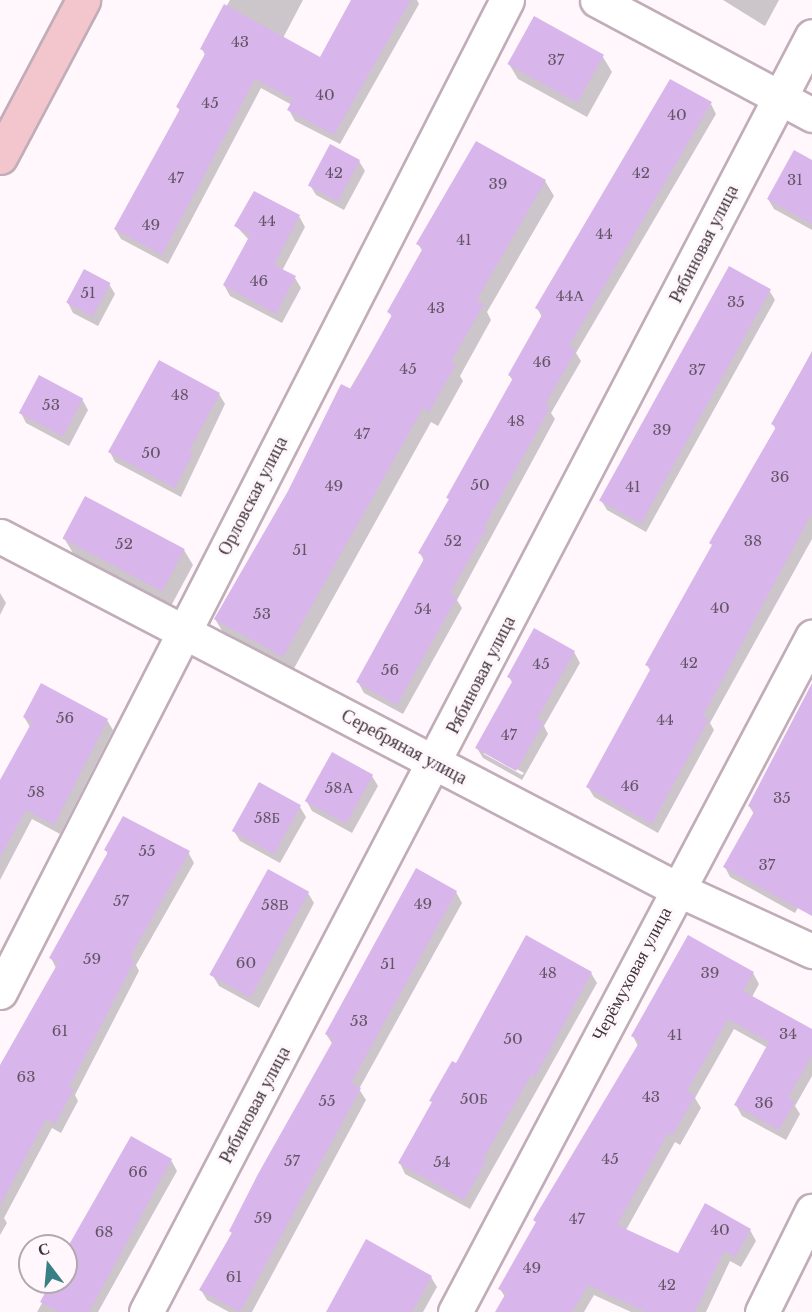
<!DOCTYPE html>
<meta charset="utf-8">
<style>
body{margin:0}
#map{position:relative;width:812px;height:1312px;overflow:hidden;background:#fff7fc;font-family:"Libre Baskerville",serif}
div>[style]{position:absolute}
.shadow>*{inset:0;background:#0003}
.building>*{inset:0;background:#d8b6eb;transform-origin:0 0}
.roads{filter:drop-shadow(2px 0 #c0adb8) drop-shadow(-2px 0 #c0adb8) drop-shadow(0 2px #c0adb8) drop-shadow(0 -2px #c0adb8)}
.minor>*{height:33px;margin:-16.5px;padding:0 16.5px;transform-origin:16.5px;border-radius:16.5px;background:#fff}
.major>*{height:33px;margin:-16.5px;padding:0 16.5px;transform-origin:16.5px;border-radius:16.5px;background:#f3c5cd}
span{translate:-50% -50%;white-space:nowrap;text-align:center;line-height:1.15;-webkit-text-stroke:6px #fff7fc;paint-order:stroke}
.number-label{font-size:15px;color:#645566}
.number-label span{-webkit-text-stroke-width:0}
.street-label{font-size:18px;color:#3d353a}
.north{position:absolute;left:18px;top:1234px;width:60px;height:60px;box-sizing:border-box;background:#fff7fc;border:2px solid #b1a9ae;border-radius:50%;rotate:344deg;font-size:16px;font-weight:700;line-height:24px;text-align:center;color:#3d353a}
.north::after{content:'';display:block;margin:auto;width:21px;height:27px;background:#378085;clip-path:polygon(50% 0,100% 100%,50% 72%,0 100%)}
</style>
<div id="map">
<div class="shadow">
<div style="clip-path:polygon(230px 0,303px 0,283px 38px,321px 59px,353px 0,417px 0,419px 4px,340px 144px,295px 121px,289px 110px,292px 105px,261px 88px,168px 264px,121px 239px,115px 229px,180px 112px,178px 107px,205px 55px,202px 49px)"></div>
<div style="clip-path:polygon(723px 0,779px 0,765px 26px)"></div>
<div style="clip-path:polygon(535px 18px,603px 57px,612px 72px,587px 117px,518px 79px,509px 64px)"></div>
<div style="clip-path:polygon(711px 104px,716px 114px,576px 353px,581px 361px,551px 413px,555px 419px,457px 600px,462px 608px,403px 714px,364px 693px,358px 682px,424px 561px,420px 553px,450px 501px,448px 498px,513px 381px,509px 375px,542px 317px,537px 308px)"></div>
<div style="clip-path:polygon(359px 161px,365px 171px,344px 210px,316px 195px,310px 185px)"></div>
<div style="clip-path:polygon(812px 162px,812px 230px,774px 209px,768px 199px)"></div>
<div style="clip-path:polygon(545px 181px,554px 196px,487px 312px,491px 320px,460px 376px,463px 381px,438px 426px,431px 422px,292px 672px,224px 634px,215px 619px,392px 317px,389px 312px,423px 252px,418px 244px)"></div>
<div style="clip-path:polygon(254px 193px,299px 216px,305px 227px,282px 271px,295px 278px,301px 288px,282px 323px,230px 296px,224px 285px,249px 240px,236px 226px)"></div>
<div style="clip-path:polygon(109px 284px,115px 294px,98px 326px,73px 313px,68px 303px)"></div>
<div style="clip-path:polygon(769px 290px,775px 300px,646px 532px,607px 510px,601px 500px)"></div>
<div style="clip-path:polygon(812px 351px,812px 539px,710px 723px,714px 730px,658px 833px,594px 797px,588px 787px,651px 672px,647px 665px,713px 546px,711px 543px,776px 430px,773px 424px)"></div>
<div style="clip-path:polygon(219px 394px,225px 404px,181px 497px,115px 462px,110px 452px)"></div>
<div style="clip-path:polygon(82px 399px,88px 410px,69px 446px,26px 423px,21px 413px)"></div>
<div style="clip-path:polygon(64px 538px,184px 550px,193px 565px,171px 606px,73px 553px)"></div>
<div style="clip-path:polygon(0 593px,6px 603px,0 615px)"></div>
<div style="clip-path:polygon(evenodd,535px 630px,574px 652px,580px 663px,544px 726px,548px 734px,522px 780px,483px 758px,477px 748px,513px 684px,509px 677px,535px 630px,484px 751px,524px 773px,522px 775px,484px 754px,484px 751px)"></div>
<div style="clip-path:polygon(812px 687px,812px 883px,795px 913px,730px 877px,725px 867px,754px 814px,749px 806px)"></div>
<div style="clip-path:polygon(24px 717px,107px 720px,113px 730px,60px 834px,32px 819px,0 880px,0 783px,30px 727px)"></div>
<div style="clip-path:polygon(372px 776px,378px 786px,352px 833px,312px 811px,306px 800px)"></div>
<div style="clip-path:polygon(300px 807px,306px 817px,280px 863px,240px 841px,234px 831px)"></div>
<div style="clip-path:polygon(106px 850px,188px 852px,194px 863px,136px 965px,139px 971px,75px 1095px,78px 1101px,61px 1133px,52px 1128px,4px 1218px,7px 1223px,0 1235px,0 1071px,56px 968px,51px 958px,108px 855px)"></div>
<div style="clip-path:polygon(268px 871px,308px 893px,314px 903px,259px 1008px,219px 986px,213px 976px)"></div>
<div style="clip-path:polygon(456px 892px,462px 903px,359px 1089px,366px 1100px,252px 1312px,229px 1312px,207px 1300px,201px 1290px,333px 1045px,326px 1034px)"></div>
<div style="clip-path:polygon(591px 973px,597px 983px,470px 1209px,405px 1174px,400px 1163px,456px 1065px)"></div>
<div style="clip-path:polygon(753px 973px,759px 984px,752px 997px,812px 1031px,812px 1076px,795px 1106px,800px 1114px,786px 1140px,742px 1116px,736px 1105px,768px 1048px,734px 1029px,695px 1098px,701px 1108px,680px 1145px,675px 1142px,626px 1230px,678px 1255px,750px 1230px,756px 1241px,741px 1267px,730px 1261px,706px 1312px,631px 1312px,594px 1295px,584px 1312px,496px 1312px,505px 1297px,500px 1289px,537px 1224px,535px 1220px,638px 1046px,633px 1036px)"></div>
<div style="clip-path:polygon(132px 1138px,171px 1160px,177px 1171px,98px 1312px,37px 1312px,54px 1282px,66px 1282px,66px 1259px)"></div>
<div style="clip-path:polygon(431px 1277px,437px 1287px,423px 1312px,327px 1312px)"></div>
</div>
<div class="building">
<div style="clip-path:polygon(351px 0,411px 0,334px 135px,287px 110px,293px 99px,255px 79px,162px 255px,114px 229px,180px 109px,176px 107px,206px 52px,200px 49px,224px 4px,320px 57px)"></div>
<div style="left:534px;top:16px;width:80px;height:55px;rotate:29deg"></div>
<div style="clip-path:polygon(670px 79px,712px 102px,569px 346px,576px 350px,545px 405px,550px 408px,484px 527px,487px 528px,450px 593px,457px 597px,397px 705px,356px 682px,425px 557px,418px 553px,449px 499px,446px 498px,513px 378px,508px 375px,543px 313px,535px 308px)"></div>
<div style="clip-path:polygon(476px 141px,546px 180px,477px 300px,484px 304px,451px 362px,456px 365px,429px 412px,423px 408px,283px 657px,214px 619px,288px 491px,341px 384px,351px 389px,392px 315px,387px 312px,423px 248px,416px 244px)"></div>
<div style="left:330px;top:144px;width:34px;height:47px;rotate:28deg"></div>
<div style="clip-path:polygon(794px 150px,812px 160px,812px 224px,767px 199px)"></div>
<div style="clip-path:polygon(254px 191px,300px 215px,274px 265px,296px 276px,276px 314px,223px 285px,250px 235px,234px 226px)"></div>
<div style="left:729px;top:266px;width:48px;height:268px;rotate:29deg"></div>
<div style="left:84px;top:269px;width:30px;height:38px;rotate:28deg"></div>
<div style="clip-path:polygon(812px 352px,812px 513px,703px 716px,709px 719px,652px 824px,586px 787px,651px 668px,645px 665px,712px 545px,709px 543px,776px 427px,771px 424px)"></div>
<div style="clip-path:polygon(159px 360px,220px 393px,189px 451px,193px 453px,175px 488px,108px 452px)"></div>
<div style="left:39px;top:375px;width:50px;height:43px;rotate:28deg"></div>
<div style="left:85px;top:496px;width:113px;height:48px;rotate:28deg"></div>
<div style="clip-path:polygon(534px 628px,575px 651px,537px 719px,544px 722px,516px 771px,475px 748px,513px 680px,507px 677px)"></div>
<div style="clip-path:polygon(41px 683px,108px 719px,54px 825px,26px 810px,0 857px,0 780px,32px 722px,23px 717px)"></div>
<div style="clip-path:polygon(812px 683px,812px 916px,723px 867px,755px 810px,748px 806px)"></div>
<div style="left:332px;top:752px;width:47px;height:56px;rotate:29deg"></div>
<div style="left:259px;top:782px;width:48px;height:56px;rotate:29deg"></div>
<div style="clip-path:polygon(123px 816px,190px 851px,130px 957px,135px 960px,69px 1087px,74px 1089px,55px 1124px,46px 1119px,0 1205px,0 1065px,58px 963px,49px 958px,108px 852px,104px 850px)"></div>
<div style="clip-path:polygon(416px 868px,457px 891px,351px 1083px,361px 1088px,240px 1312px,199px 1290px,232px 1233px,229px 1231px,258px 1174px,334px 1039px,325px 1034px)"></div>
<div style="left:268px;top:869px;width:47px;height:121px;rotate:29deg"></div>
<div style="clip-path:polygon(526px 935px,592px 972px,535px 1077px,531px 1075px,483px 1159px,486px 1161px,464px 1200px,398px 1163px,432px 1102px,429px 1101px,452px 1061px,456px 1063px)"></div>
<div style="clip-path:polygon(688px 935px,754px 972px,743px 991px,812px 1029px,812px 1055px,788px 1098px,795px 1102px,779px 1130px,734px 1105px,769px 1042px,728px 1019px,687px 1091px,695px 1096px,673px 1135px,668px 1133px,617px 1225px,678px 1253px,705px 1203px,751px 1229px,735px 1257px,724px 1251px,695px 1312px,646px 1312px,588px 1285px,572px 1312px,495px 1312px,506px 1293px,498px 1289px,536px 1222px,533px 1220px,640px 1041px,631px 1036px)"></div>
<div style="clip-path:polygon(131px 1136px,172px 1159px,89px 1312px,59px 1312px,40px 1302px,51px 1282px,66px 1282px,66px 1250px)"></div>
<div style="clip-path:polygon(366px 1239px,432px 1276px,412px 1312px,326px 1312px)"></div>
</div>
<div class="roads">
<div class="minor">
<div style="left:597px;top:0;width:244px;rotate:28.1deg"></div>
<div style="left:0;top:536px;width:764px;rotate:27.54deg"></div>
<div style="left:677px;top:889px;width:149px;rotate:24.7deg"></div>
<div style="left:0;top:992px;width:1114px;rotate:-62.93deg"></div>
<div style="left:146px;top:1312px;width:1439px;rotate:-62.44deg"></div>
<div style="left:455px;top:1312px;width:764px;rotate:-62.13deg"></div>
<div style="left:762px;top:1312px;width:113px;rotate:-63.7deg"></div>
</div>
<div class="major">
<div style="left:0;top:157px;width:178px;rotate:-62.1deg"></div>
</div>
</div>
<div class="number-label">
<span style="left:240px;top:42px">43</span>
<span style="left:556px;top:60px">37</span>
<span style="left:325px;top:95px">40</span>
<span style="left:210px;top:103px">45</span>
<span style="left:677px;top:115px">40</span>
<span style="left:334px;top:173px">42</span>
<span style="left:641px;top:173px">42</span>
<span style="left:176px;top:178px">47</span>
<span style="left:795px;top:180px">31</span>
<span style="left:498px;top:184px">39</span>
<span style="left:267px;top:221px">44</span>
<span style="left:151px;top:225px">49</span>
<span style="left:604px;top:234px">44</span>
<span style="left:464px;top:240px">41</span>
<span style="left:259px;top:281px">46</span>
<span style="left:88px;top:293px">51</span>
<span style="left:570px;top:296px">44А</span>
<span style="left:736px;top:302px">35</span>
<span style="left:436px;top:308px">43</span>
<span style="left:542px;top:362px">46</span>
<span style="left:408px;top:369px">45</span>
<span style="left:697px;top:370px">37</span>
<span style="left:180px;top:395px">48</span>
<span style="left:51px;top:405px">53</span>
<span style="left:516px;top:421px">48</span>
<span style="left:662px;top:430px">39</span>
<span style="left:362px;top:434px">47</span>
<span style="left:151px;top:453px">50</span>
<span style="left:780px;top:477px">36</span>
<span style="left:480px;top:485px">50</span>
<span style="left:334px;top:486px">49</span>
<span style="left:633px;top:487px">41</span>
<span style="left:453px;top:541px">52</span>
<span style="left:753px;top:541px">38</span>
<span style="left:124px;top:544px">52</span>
<span style="left:300px;top:550px">51</span>
<span style="left:720px;top:608px">40</span>
<span style="left:423px;top:609px">54</span>
<span style="left:262px;top:614px">53</span>
<span style="left:689px;top:663px">42</span>
<span style="left:541px;top:664px">45</span>
<span style="left:390px;top:670px">56</span>
<span style="left:65px;top:718px">56</span>
<span style="left:665px;top:720px">44</span>
<span style="left:509px;top:735px">47</span>
<span style="left:630px;top:786px">46</span>
<span style="left:339px;top:788px">58А</span>
<span style="left:36px;top:792px">58</span>
<span style="left:782px;top:798px">35</span>
<span style="left:267px;top:818px">58Б</span>
<span style="left:147px;top:851px">55</span>
<span style="left:767px;top:865px">37</span>
<span style="left:121px;top:901px">57</span>
<span style="left:423px;top:904px">49</span>
<span style="left:275px;top:905px">58В</span>
<span style="left:92px;top:959px">59</span>
<span style="left:246px;top:963px">60</span>
<span style="left:388px;top:964px">51</span>
<span style="left:548px;top:973px">48</span>
<span style="left:710px;top:973px">39</span>
<span style="left:359px;top:1021px">53</span>
<span style="left:60px;top:1031px">61</span>
<span style="left:788px;top:1034px">34</span>
<span style="left:675px;top:1035px">41</span>
<span style="left:513px;top:1039px">50</span>
<span style="left:26px;top:1077px">63</span>
<span style="left:651px;top:1097px">43</span>
<span style="left:474px;top:1099px">50Б</span>
<span style="left:327px;top:1101px">55</span>
<span style="left:764px;top:1103px">36</span>
<span style="left:610px;top:1159px">45</span>
<span style="left:292px;top:1161px">57</span>
<span style="left:442px;top:1162px">54</span>
<span style="left:138px;top:1172px">66</span>
<span style="left:263px;top:1218px">59</span>
<span style="left:577px;top:1219px">47</span>
<span style="left:720px;top:1230px">40</span>
<span style="left:104px;top:1232px">68</span>
<span style="left:532px;top:1268px">49</span>
<span style="left:234px;top:1277px">61</span>
<span style="left:667px;top:1285px">42</span>
</div>
<div class="street-label">
<span style="left:704px;top:244px;rotate:-63deg">Рябиновая улица</span>
<span style="left:253px;top:496px;rotate:-63deg">Орловская улица</span>
<span style="left:481px;top:675px;rotate:-63deg">Рябиновая улица</span>
<span style="left:404px;top:747px;rotate:28deg">Серебряная улица</span>
<span style="left:632px;top:974px;rotate:-62deg">Черёмуховая улица</span>
<span style="left:255px;top:1105px;rotate:-62deg">Рябиновая улица</span>
</div>
<div class="north">С</div>
</div>
